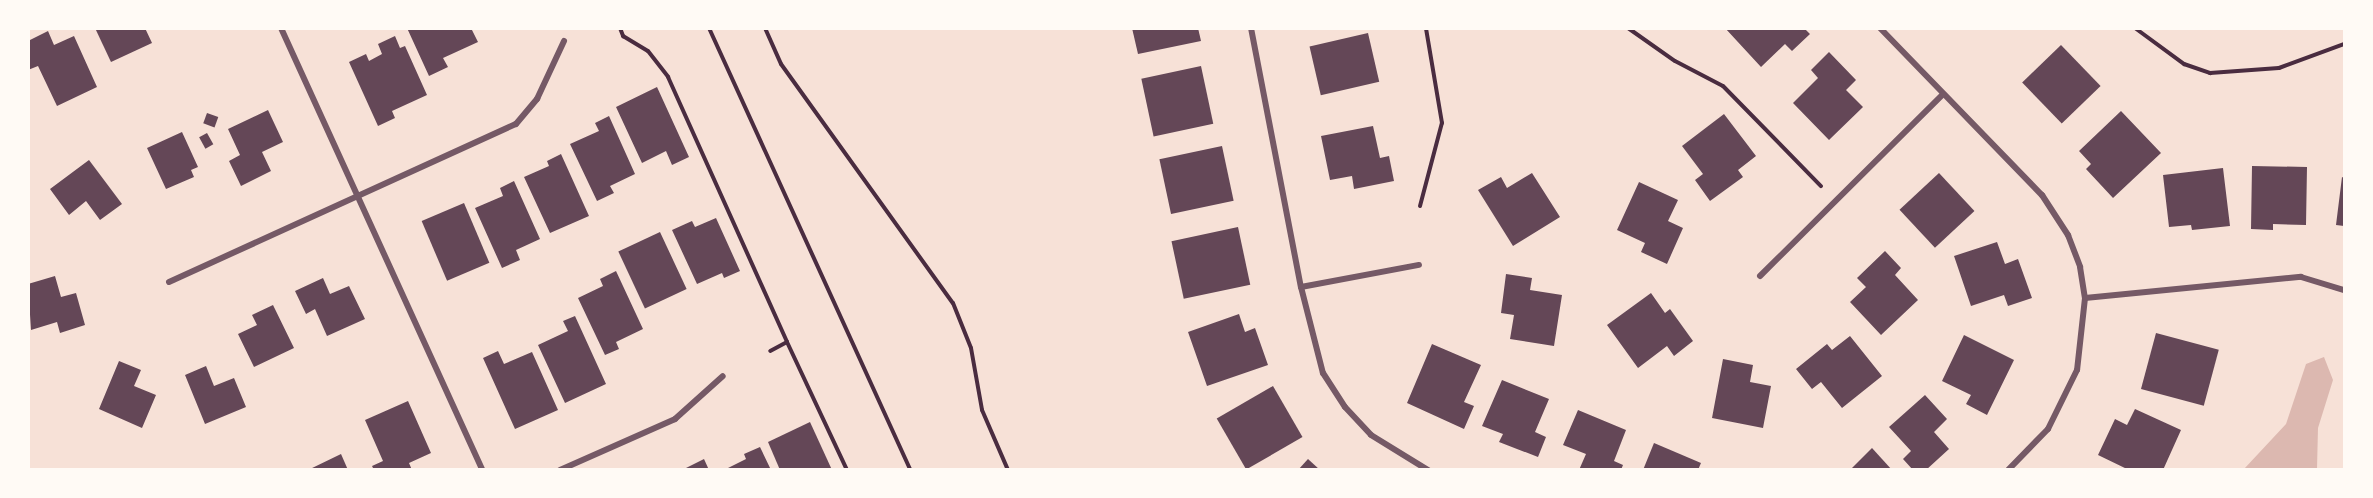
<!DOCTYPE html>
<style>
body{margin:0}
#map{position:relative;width:2373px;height:498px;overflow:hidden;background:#f7e1d7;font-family:"Titillium Web",sans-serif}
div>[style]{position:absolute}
.water>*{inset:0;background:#dcb8b0}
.building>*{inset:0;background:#644757;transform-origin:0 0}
.path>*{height:4px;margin:-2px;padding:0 2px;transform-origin:2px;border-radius:2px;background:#4a2c40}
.minor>*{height:6px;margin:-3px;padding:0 3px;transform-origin:3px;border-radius:3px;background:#755966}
span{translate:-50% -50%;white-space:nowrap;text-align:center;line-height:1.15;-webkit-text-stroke:4.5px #fffaf5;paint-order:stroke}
.frame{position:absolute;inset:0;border:30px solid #fffaf5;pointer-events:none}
</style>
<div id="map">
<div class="water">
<div style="clip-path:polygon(2324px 357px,2333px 380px,2318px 428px,2317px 469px,2244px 469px,2286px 424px,2306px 364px)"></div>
</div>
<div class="building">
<div style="clip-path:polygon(95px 28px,145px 28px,152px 43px,111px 62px)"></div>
<div style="clip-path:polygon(407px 28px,471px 28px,478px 42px,443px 58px,448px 67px,429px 76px)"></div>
<div style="clip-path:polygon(1132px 28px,1198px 28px,1201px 41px,1138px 54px)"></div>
<div style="clip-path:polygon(1725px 28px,1804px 28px,1810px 34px,1792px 51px,1785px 44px,1761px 67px)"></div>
<div style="clip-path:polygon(48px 31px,54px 45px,74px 36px,97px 87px,57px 106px,38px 66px,28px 70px,28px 41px)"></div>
<div style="left:1368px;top:33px;width:50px;height:60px;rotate:77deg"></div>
<div style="clip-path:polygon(395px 36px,400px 48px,405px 46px,427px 95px,392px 111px,395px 118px,378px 126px,349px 62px,366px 54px,369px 61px,382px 54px,378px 44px)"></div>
<div style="left:2061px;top:45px;width:57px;height:54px;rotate:46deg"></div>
<div style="clip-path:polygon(1829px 52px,1856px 80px,1846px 90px,1863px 107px,1829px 140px,1793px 103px,1818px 78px,1811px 70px)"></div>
<div style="left:1201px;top:66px;width:59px;height:61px;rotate:78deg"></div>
<div style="clip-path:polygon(657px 87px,689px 157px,672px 165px,666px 151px,642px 163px,616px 107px)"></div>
<div style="clip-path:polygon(268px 110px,283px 142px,262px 152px,271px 171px,241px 186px,229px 161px,240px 155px,228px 129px)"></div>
<div style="clip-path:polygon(2121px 111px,2161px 153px,2113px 198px,2086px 169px,2091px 164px,2079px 151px)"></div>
<div style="left:207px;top:113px;width:12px;height:11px;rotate:20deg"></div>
<div style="clip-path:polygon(1724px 114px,1756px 156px,1738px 170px,1743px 177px,1710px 201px,1695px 180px,1703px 174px,1682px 146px)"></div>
<div style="clip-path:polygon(609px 116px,635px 174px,610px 186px,614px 193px,597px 201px,570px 144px,599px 131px,595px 123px)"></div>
<div style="clip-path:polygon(1373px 126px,1380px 158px,1389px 156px,1394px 181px,1354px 189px,1352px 176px,1330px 180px,1321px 136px)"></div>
<div style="clip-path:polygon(182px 132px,198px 167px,191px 170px,194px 177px,166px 189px,147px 148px)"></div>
<div style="left:207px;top:133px;width:13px;height:9px;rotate:61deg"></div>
<div style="left:1222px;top:146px;width:56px;height:64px;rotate:78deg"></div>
<div style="clip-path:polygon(561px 154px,589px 216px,550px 233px,524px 177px,549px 166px,547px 161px)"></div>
<div style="clip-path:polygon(89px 160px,122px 204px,100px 220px,86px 201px,69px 215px,50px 189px)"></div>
<div style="clip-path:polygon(2252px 166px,2307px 167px,2306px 225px,2273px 224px,2273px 230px,2251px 229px)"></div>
<div style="clip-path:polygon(2223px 168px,2230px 226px,2192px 230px,2191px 225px,2169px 227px,2163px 175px)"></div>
<div style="clip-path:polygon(1532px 173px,1560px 217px,1513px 246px,1478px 190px,1501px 177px,1507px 188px)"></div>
<div style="left:1939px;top:173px;width:52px;height:54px;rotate:47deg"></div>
<div style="clip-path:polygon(2342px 177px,2344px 178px,2344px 226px,2336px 225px)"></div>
<div style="clip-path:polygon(514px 181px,540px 239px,516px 250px,520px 260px,502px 268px,475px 208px,503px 196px,500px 188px)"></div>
<div style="clip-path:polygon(1639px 182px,1678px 200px,1668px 221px,1683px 228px,1667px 264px,1641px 252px,1645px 243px,1617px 230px)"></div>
<div style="left:464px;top:203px;width:65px;height:46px;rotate:67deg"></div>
<div style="clip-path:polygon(716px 218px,740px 271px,724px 278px,722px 273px,697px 284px,672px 230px,692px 221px,695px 227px)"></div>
<div style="left:1238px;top:227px;width:59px;height:68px;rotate:78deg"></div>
<div style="left:660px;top:232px;width:63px;height:46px;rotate:65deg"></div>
<div style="clip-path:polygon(1997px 242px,2005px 264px,2018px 259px,2032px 298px,2008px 306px,2004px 295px,1971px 306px,1954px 256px)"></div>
<div style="clip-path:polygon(1885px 251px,1901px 268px,1895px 275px,1918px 300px,1881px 335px,1850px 302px,1866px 287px,1857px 278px)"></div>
<div style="clip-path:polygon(616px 271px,643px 329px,616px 342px,619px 349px,605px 355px,578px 298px,603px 286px,600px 279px)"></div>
<div style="clip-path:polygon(1506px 274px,1532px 278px,1530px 290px,1562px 295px,1554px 346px,1510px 339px,1514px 315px,1501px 313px)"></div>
<div style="clip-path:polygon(55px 276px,61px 297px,76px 293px,85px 325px,60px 333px,57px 322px,31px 330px,28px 284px)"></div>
<div style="clip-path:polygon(323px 278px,330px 294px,349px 286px,365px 319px,327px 336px,315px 309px,306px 314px,295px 291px)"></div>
<div style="clip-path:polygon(1651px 293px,1665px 313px,1670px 309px,1693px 341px,1674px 356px,1667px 346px,1638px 368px,1607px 325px)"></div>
<div style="clip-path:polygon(273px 305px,294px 348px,254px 367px,238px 334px,257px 325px,252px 315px)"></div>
<div style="clip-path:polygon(1239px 314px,1245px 332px,1255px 328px,1268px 365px,1207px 386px,1188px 332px)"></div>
<div style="clip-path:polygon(575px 316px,606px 384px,565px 403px,538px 345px,568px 331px,563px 321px)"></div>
<div style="left:2156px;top:333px;width:65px;height:58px;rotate:15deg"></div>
<div style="clip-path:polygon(1964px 335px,2014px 360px,1987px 415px,1966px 404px,1971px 395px,1942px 381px)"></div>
<div style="clip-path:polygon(1850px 336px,1882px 376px,1842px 408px,1821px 382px,1812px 389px,1796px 369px,1827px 344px,1832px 350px)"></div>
<div style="clip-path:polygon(1432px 344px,1481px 365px,1464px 402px,1474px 406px,1464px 429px,1407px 403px)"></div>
<div style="clip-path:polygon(498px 351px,504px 364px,532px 352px,558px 410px,515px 429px,483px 358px)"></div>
<div style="clip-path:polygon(1723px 359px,1753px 365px,1750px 382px,1771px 386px,1763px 428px,1712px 418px)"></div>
<div style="clip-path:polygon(119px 361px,141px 370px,134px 386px,156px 395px,142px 428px,99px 409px)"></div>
<div style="clip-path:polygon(206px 366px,214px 386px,234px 378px,246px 407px,205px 424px,185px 375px)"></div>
<div style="clip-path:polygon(1502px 380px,1549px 399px,1535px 432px,1546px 437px,1538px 457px,1499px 442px,1503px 434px,1482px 426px)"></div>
<div style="left:1273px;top:386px;width:59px;height:65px;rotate:60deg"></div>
<div style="clip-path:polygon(1925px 395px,1947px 419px,1934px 432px,1949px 449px,1926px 470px,1913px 470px,1903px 459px,1911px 451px,1889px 427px)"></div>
<div style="clip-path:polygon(408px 401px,431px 453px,409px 463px,412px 470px,374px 470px,372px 466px,383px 461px,365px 420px)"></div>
<div style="clip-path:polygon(2135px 409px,2181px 430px,2163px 470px,2129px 470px,2098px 455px,2115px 419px,2127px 425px)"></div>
<div style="clip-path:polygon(1578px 410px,1626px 430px,1614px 461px,1623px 465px,1621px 470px,1579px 470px,1586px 454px,1563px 445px)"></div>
<div style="clip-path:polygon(810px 422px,832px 470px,780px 470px,768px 442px)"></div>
<div style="clip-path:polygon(1654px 443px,1701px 463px,1698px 470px,1643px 470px)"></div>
<div style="clip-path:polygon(760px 447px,771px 470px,724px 470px,746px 459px,744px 454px)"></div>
<div style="clip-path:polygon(1872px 448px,1892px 470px,1850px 470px)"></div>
<div style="clip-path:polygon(341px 454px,348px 470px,308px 470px)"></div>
<div style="clip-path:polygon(704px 459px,709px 470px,682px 470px)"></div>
<div style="clip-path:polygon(1308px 459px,1320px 470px,1298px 470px)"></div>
</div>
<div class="path">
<div style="left:620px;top:28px;width:9px;rotate:69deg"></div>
<div style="left:623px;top:36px;width:29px;rotate:31deg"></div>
<div style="left:648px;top:51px;width:33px;rotate:52deg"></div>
<div style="left:668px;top:77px;width:290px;rotate:65.8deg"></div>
<div style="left:787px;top:342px;width:19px;rotate:152deg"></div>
<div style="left:709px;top:28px;width:486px;rotate:65.5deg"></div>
<div style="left:765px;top:28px;width:39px;rotate:66deg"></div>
<div style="left:781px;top:64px;width:294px;rotate:54.3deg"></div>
<div style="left:953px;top:303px;width:48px;rotate:68.2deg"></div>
<div style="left:971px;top:348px;width:63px;rotate:79.9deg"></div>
<div style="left:982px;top:410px;width:65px;rotate:66.6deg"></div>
<div style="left:1628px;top:28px;width:57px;rotate:35.1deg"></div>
<div style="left:1675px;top:61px;width:54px;rotate:27.5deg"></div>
<div style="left:1723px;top:86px;width:140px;rotate:45.6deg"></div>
<div style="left:2135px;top:28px;width:61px;rotate:36.3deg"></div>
<div style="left:2184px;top:64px;width:28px;rotate:19deg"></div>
<div style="left:2210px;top:73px;width:69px;rotate:-4.1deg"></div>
<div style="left:2279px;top:68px;width:69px;rotate:-20.3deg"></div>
<div style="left:1420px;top:206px;width:86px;rotate:-75.2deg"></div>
<div style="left:1442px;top:123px;width:96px;rotate:-99.6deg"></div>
<div style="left:787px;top:342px;width:141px;rotate:64.9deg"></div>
</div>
<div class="minor">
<div style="left:281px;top:28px;width:486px;rotate:65.5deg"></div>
<div style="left:1251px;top:28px;width:264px;rotate:79.1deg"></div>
<div style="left:1301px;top:287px;width:89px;rotate:75.7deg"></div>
<div style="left:1323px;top:373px;width:40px;rotate:57.1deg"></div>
<div style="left:1345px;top:407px;width:38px;rotate:47deg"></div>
<div style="left:1371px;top:435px;width:67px;rotate:31.6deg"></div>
<div style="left:1880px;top:28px;width:233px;rotate:45.9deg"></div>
<div style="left:2042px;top:195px;width:48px;rotate:57deg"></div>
<div style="left:2068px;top:235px;width:34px;rotate:69deg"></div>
<div style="left:2080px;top:267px;width:31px;rotate:81deg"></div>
<div style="left:2085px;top:298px;width:72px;rotate:96.3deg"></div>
<div style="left:2077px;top:370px;width:66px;rotate:116.2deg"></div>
<div style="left:2048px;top:429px;width:57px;rotate:134.3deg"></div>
<div style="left:1760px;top:276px;width:258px;rotate:-44.8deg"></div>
<div style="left:169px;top:282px;width:381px;rotate:-24.5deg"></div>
<div style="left:516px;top:124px;width:33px;rotate:-50deg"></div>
<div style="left:537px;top:99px;width:64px;rotate:-65deg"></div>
<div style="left:1301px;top:287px;width:120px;rotate:-10.6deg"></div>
<div style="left:2085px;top:298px;width:217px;rotate:-5.6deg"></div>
<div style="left:2301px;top:277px;width:45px;rotate:16.8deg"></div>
<div style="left:560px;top:470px;width:126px;rotate:-23.9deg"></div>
<div style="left:675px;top:419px;width:64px;rotate:-41.9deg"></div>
</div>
<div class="frame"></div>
</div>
